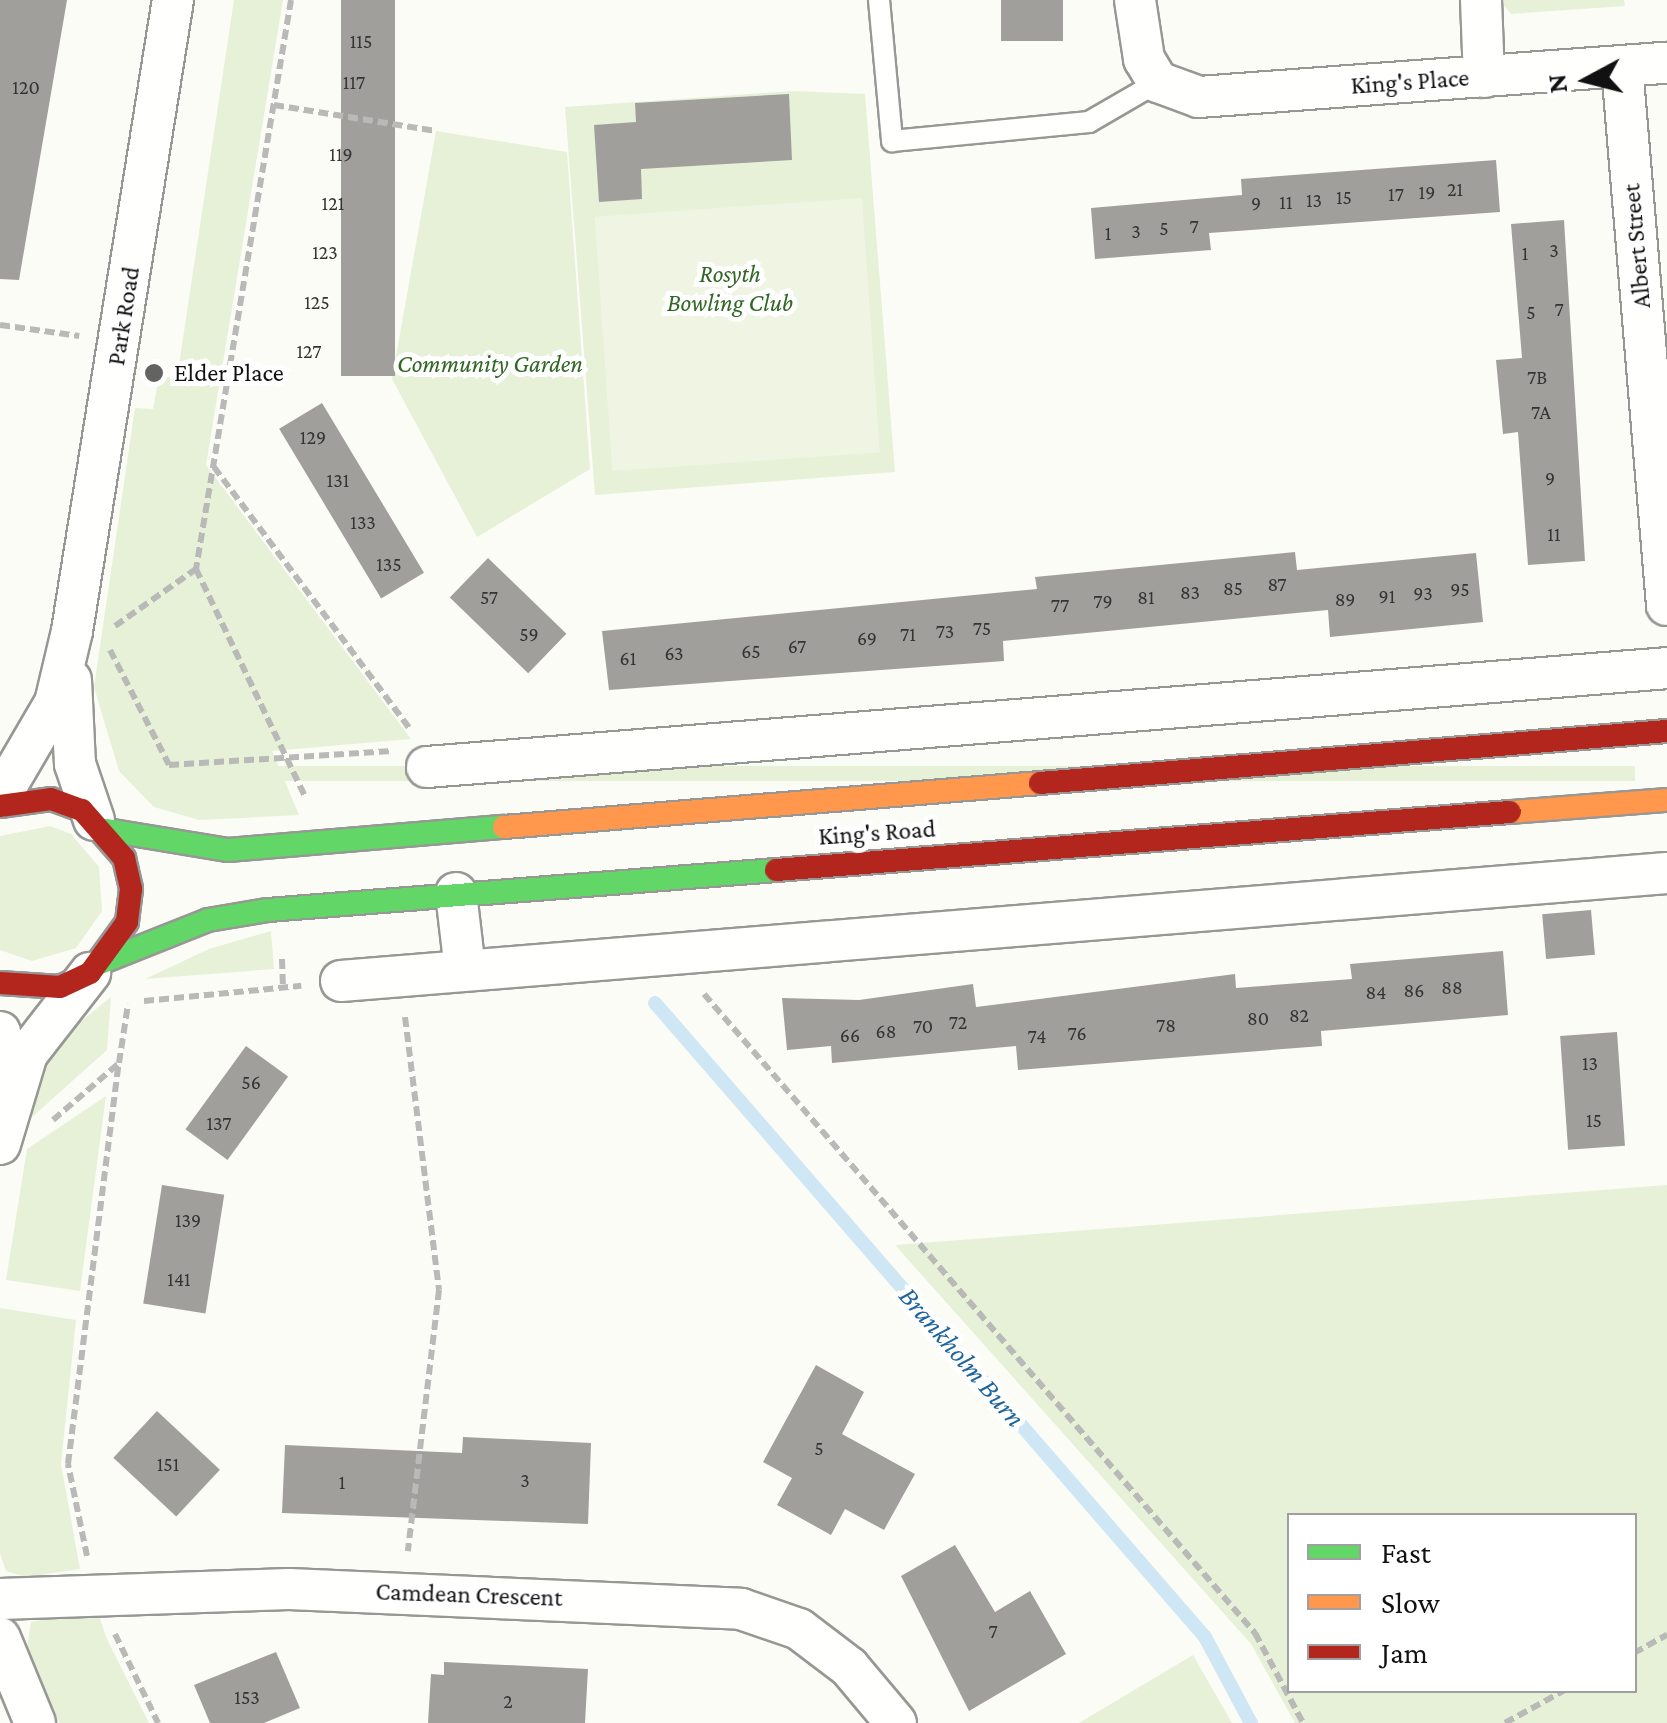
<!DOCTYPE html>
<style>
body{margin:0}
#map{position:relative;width:1667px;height:1723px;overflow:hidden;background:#fcfcf7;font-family:"Crimson Pro",serif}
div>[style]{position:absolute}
.green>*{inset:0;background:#e6f1d8;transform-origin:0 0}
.pitch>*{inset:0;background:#eff5e2;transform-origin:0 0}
.stream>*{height:14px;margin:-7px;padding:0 7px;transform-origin:7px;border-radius:7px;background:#cfe7f5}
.building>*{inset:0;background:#a09f9c;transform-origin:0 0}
.path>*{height:6px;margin-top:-3px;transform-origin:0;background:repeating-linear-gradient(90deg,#b9b9b8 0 10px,transparent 0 15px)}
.roads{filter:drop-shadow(2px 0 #979795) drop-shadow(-2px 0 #979795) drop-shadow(0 2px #979795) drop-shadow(0 -2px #979795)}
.lane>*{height:20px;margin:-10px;padding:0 10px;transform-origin:10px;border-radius:10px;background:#fffffe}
.street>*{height:40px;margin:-20px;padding:0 20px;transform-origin:20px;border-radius:20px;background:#fffffe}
.fast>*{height:22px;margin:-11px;padding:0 11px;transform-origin:11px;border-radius:11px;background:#63d668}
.slow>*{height:22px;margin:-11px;padding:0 11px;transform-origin:11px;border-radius:11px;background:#ff974d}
.jam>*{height:22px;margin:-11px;padding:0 11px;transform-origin:11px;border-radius:11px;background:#b3261e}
.dots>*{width:28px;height:28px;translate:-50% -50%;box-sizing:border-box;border:5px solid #fff;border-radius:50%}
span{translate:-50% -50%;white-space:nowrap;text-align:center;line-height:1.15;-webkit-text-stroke:10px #fff;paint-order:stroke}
.number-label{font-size:20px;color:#353434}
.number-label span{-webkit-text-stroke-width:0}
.street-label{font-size:25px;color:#111}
.park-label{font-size:25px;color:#306723;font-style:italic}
.poi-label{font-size:25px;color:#111}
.left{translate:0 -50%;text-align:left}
.water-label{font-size:28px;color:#1e659e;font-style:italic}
.legend{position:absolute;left:1287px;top:1513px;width:350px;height:180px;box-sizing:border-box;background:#fff;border:2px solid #a0a0a0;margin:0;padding:12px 18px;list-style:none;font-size:30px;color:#111}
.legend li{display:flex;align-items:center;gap:20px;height:50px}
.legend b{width:50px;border:2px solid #a0a0a0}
.north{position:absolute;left:1537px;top:30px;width:100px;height:100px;-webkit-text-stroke:8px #fff;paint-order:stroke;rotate:263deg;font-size:28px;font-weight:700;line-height:40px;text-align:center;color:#111}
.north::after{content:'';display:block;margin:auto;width:35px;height:45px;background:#111;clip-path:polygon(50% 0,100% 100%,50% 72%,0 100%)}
</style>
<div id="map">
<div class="green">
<div style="clip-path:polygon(234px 0,283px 0,206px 465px,411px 739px,272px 751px,299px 815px,199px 820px,154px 807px,119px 771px,94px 687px,135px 408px,153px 409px,159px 376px,177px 378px)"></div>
<div style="clip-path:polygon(1499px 0,1624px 0,1625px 6px,1511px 14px)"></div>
<div style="clip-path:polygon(793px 91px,865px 94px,895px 472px,595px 495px,565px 107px)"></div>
<div style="clip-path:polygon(436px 131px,567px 152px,590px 469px,477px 537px,392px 379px)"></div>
<div style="left:1635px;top:766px;width:15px;height:1414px;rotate:90deg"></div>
<div style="clip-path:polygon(50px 826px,71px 834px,99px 867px,102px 911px,76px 948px,32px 961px,0 950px,0 836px)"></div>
<div style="clip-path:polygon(271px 931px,274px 969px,145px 979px,209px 949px)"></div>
<div style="clip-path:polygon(111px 997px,107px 1050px,31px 1118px,39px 1072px,69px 1031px)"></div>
<div style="clip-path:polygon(106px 1096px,80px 1291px,6px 1280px,27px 1149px)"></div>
<div style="clip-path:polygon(evenodd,1667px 1185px,1667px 1723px,1295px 1723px,1251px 1644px,895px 1245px,1667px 1185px,1290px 1516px,1634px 1516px,1634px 1690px,1290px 1690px,1290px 1516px)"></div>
<div style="clip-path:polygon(0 1308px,76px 1320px,61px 1464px,80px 1569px,26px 1577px,6px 1571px,0 1553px)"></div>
<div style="clip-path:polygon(97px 1609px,106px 1637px,149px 1723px,60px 1723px,26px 1654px,31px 1622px)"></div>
<div style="clip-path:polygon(1193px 1655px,1232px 1723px,1079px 1723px)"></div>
</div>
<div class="pitch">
<div style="left:862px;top:198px;width:255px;height:268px;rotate:86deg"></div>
</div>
<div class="stream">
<div style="left:655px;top:1003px;width:839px;rotate:49.06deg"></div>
<div style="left:1205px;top:1637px;width:98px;rotate:61.9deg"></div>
</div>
<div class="building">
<div style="clip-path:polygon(0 0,67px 0,19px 280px,0 279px)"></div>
<div style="left:341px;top:0;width:54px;height:376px"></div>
<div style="left:1001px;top:0;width:62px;height:41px"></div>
<div style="clip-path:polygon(789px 94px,792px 160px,641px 169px,642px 199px,599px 202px,594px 125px,636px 122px,635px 103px)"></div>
<div style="clip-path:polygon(1496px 160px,1500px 212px,1209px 233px,1211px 250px,1095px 259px,1091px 208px,1242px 195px,1241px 179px)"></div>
<div style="clip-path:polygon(1564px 220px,1585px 561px,1528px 565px,1518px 432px,1503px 434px,1496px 360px,1522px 358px,1511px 224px)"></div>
<div style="left:322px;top:403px;width:198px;height:50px;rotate:59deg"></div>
<div style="clip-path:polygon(1295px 552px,1297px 570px,1476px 553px,1483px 622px,1330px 637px,1328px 610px,1003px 641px,1004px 661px,609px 690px,602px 631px,1037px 589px,1035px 577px)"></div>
<div style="left:488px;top:558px;width:109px;height:55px;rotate:44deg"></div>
<div style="left:1591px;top:910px;width:45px;height:49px;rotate:85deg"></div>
<div style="clip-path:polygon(1503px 951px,1508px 1015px,1321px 1031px,1322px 1046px,1018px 1070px,1016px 1046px,832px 1063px,831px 1046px,787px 1050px,782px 998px,859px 1000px,973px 984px,976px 1007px,1235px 974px,1236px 988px,1352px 979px,1350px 964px)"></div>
<div style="left:1617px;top:1032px;width:114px;height:57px;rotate:86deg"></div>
<div style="left:246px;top:1046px;width:52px;height:103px;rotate:36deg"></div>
<div style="left:162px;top:1185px;width:63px;height:120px;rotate:9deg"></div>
<div style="clip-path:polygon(816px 1365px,864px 1392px,842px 1434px,915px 1474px,884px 1530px,845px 1509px,831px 1535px,777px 1505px,792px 1478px,763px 1462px)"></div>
<div style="left:157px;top:1411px;width:86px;height:64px;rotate:43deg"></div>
<div style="clip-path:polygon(463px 1437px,591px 1443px,588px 1524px,282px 1513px,285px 1445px,462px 1453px)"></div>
<div style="clip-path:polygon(955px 1545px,995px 1612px,1030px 1591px,1066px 1654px,969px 1711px,901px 1576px)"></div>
<div style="clip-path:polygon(276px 1652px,300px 1708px,264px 1723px,210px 1723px,194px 1685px)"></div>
<div style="clip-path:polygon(444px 1662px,588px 1669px,585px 1723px,428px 1723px,431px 1674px,444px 1675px)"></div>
</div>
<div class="path">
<div style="left:291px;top:0;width:577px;rotate:99.48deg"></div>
<div style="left:196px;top:569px;width:253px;rotate:64.4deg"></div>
<div style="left:274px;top:105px;width:164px;rotate:9.1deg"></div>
<div style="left:0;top:325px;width:80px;rotate:7.9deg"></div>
<div style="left:214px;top:467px;width:327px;rotate:53.2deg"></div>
<div style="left:115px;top:626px;width:99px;rotate:-35.1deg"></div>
<div style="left:110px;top:650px;width:129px;rotate:62.8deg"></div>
<div style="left:169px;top:765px;width:223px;rotate:-3.6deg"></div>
<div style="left:282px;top:959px;width:29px;rotate:88deg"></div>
<div style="left:704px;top:994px;width:844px;rotate:49.23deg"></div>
<div style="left:1255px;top:1633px;width:102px;rotate:61.9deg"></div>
<div style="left:144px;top:1001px;width:158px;rotate:-5.5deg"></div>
<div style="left:405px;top:1017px;width:275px;rotate:82.9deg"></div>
<div style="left:439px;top:1290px;width:263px;rotate:96.8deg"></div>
<div style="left:53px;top:1120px;width:87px;rotate:-40.8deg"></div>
<div style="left:119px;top:1063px;width:60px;rotate:-81.3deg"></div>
<div style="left:87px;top:1556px;width:94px;rotate:-101.7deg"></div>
<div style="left:68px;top:1464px;width:404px;rotate:-82.8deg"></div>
<div style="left:115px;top:1634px;width:99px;rotate:64.2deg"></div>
<div style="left:1634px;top:1653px;width:38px;rotate:-29deg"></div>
<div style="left:1505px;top:1723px;width:68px;rotate:-28.8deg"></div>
</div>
<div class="roads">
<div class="lane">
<div style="left:879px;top:0;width:142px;rotate:84.7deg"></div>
<div style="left:892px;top:141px;width:198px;rotate:-5.5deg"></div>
<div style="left:1089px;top:122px;width:80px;rotate:-30.1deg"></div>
</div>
<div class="street">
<div style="left:1135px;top:0;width:60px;rotate:81.3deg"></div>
<div style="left:1144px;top:59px;width:27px;rotate:59deg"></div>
<div style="left:1158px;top:82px;width:44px;rotate:20.1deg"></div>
<div style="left:1199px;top:97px;width:469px;rotate:-4.2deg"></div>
<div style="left:1481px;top:0;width:77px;rotate:87.8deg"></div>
<div style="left:1622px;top:67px;width:540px;rotate:85.22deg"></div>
<div style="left:71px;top:680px;width:84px;rotate:87.3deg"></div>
<div style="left:75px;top:764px;width:59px;rotate:71.3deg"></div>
<div style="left:427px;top:767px;width:1244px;rotate:-4.56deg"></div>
<div style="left:0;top:797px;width:109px;rotate:-59.7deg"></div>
<div style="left:55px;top:703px;width:74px;rotate:-76.7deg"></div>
<div style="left:72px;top:631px;width:639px;rotate:-80.91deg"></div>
<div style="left:456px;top:893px;width:78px;rotate:83.3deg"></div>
<div style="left:341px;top:981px;width:1330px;rotate:-4.66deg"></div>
<div style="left:0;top:1032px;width:67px;rotate:82.2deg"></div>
<div style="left:0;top:1144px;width:94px;rotate:-73.3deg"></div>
<div style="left:27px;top:1054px;width:103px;rotate:-52.1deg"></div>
<div style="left:0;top:1599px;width:289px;rotate:-2deg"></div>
<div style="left:289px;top:1589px;width:452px;rotate:2.5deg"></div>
<div style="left:741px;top:1609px;width:61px;rotate:19deg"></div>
<div style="left:799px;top:1629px;width:63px;rotate:37.2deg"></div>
<div style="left:849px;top:1667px;width:73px;rotate:50deg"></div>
<div style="left:0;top:1638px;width:92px;rotate:67.6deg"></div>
</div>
<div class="fast">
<div style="left:107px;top:830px;width:123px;rotate:9.4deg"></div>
<div style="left:228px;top:850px;width:277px;rotate:-4.8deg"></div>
<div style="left:100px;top:963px;width:116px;rotate:-21.7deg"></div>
<div style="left:208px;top:920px;width:61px;rotate:-9.5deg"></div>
<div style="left:268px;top:910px;width:510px;rotate:-4.5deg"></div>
</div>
<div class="slow">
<div style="left:1510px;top:812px;width:157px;rotate:-4.4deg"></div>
<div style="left:504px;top:827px;width:538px;rotate:-4.69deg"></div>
</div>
<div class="jam">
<div style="left:1040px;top:783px;width:629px;rotate:-4.74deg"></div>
<div style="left:0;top:806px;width:51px;rotate:-7.8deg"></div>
<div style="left:51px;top:799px;width:33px;rotate:20deg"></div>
<div style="left:82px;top:810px;width:64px;rotate:48.8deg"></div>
<div style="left:124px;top:858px;width:32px;rotate:77deg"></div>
<div style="left:131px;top:889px;width:33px;rotate:97deg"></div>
<div style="left:127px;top:922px;width:63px;rotate:126deg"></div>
<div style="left:90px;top:973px;width:33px;rotate:155deg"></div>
<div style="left:60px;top:987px;width:60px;rotate:-176.2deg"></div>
<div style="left:776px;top:870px;width:736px;rotate:-4.52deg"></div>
</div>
</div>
<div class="dots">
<div style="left:154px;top:373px;background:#636362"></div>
</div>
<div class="number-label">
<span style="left:361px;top:41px">115</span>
<span style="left:354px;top:82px">117</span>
<span style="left:26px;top:87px">120</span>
<span style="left:341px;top:154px">119</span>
<span style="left:1455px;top:189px">21</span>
<span style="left:1427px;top:192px">19</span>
<span style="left:1396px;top:194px">17</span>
<span style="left:1344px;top:197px">15</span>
<span style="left:1314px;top:200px">13</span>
<span style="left:1286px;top:202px">11</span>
<span style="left:333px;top:203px">121</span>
<span style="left:1256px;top:203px">9</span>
<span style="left:1194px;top:226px">7</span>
<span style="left:1164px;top:228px">5</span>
<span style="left:1136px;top:231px">3</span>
<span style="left:1108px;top:233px">1</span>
<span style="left:1554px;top:250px">3</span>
<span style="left:325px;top:252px">123</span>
<span style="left:1525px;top:253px">1</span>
<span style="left:317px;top:302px">125</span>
<span style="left:1559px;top:309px">7</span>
<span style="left:1531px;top:312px">5</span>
<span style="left:309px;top:351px">127</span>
<span style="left:1537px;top:377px">7B</span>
<span style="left:1541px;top:412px">7A</span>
<span style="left:313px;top:437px">129</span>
<span style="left:1550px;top:478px">9</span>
<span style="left:338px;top:480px">131</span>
<span style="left:363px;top:522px">133</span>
<span style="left:1554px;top:534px">11</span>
<span style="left:389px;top:564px">135</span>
<span style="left:1277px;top:584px">87</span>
<span style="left:1233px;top:588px">85</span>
<span style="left:1460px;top:589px">95</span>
<span style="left:1190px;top:592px">83</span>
<span style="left:1423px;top:593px">93</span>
<span style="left:1387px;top:596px">91</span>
<span style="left:489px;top:597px">57</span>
<span style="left:1146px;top:597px">81</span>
<span style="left:1345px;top:599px">89</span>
<span style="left:1103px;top:601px">79</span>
<span style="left:1060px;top:605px">77</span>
<span style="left:982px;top:628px">75</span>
<span style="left:945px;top:631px">73</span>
<span style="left:529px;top:634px">59</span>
<span style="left:908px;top:634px">71</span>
<span style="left:867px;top:638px">69</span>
<span style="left:797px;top:646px">67</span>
<span style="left:751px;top:651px">65</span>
<span style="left:674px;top:653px">63</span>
<span style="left:628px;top:658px">61</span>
<span style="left:1452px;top:987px">88</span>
<span style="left:1414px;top:990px">86</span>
<span style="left:1376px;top:992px">84</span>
<span style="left:1299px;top:1015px">82</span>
<span style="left:1258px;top:1018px">80</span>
<span style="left:958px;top:1022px">72</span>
<span style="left:1166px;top:1025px">78</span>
<span style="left:923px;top:1026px">70</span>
<span style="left:886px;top:1031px">68</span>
<span style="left:1077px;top:1033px">76</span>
<span style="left:850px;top:1035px">66</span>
<span style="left:1037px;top:1036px">74</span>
<span style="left:1590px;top:1063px">13</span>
<span style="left:251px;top:1082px">56</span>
<span style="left:1594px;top:1120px">15</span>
<span style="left:219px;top:1123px">137</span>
<span style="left:188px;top:1220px">139</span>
<span style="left:179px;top:1279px">141</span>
<span style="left:819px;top:1448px">5</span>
<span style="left:168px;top:1464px">151</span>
<span style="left:525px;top:1480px">3</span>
<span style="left:342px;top:1482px">1</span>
<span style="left:993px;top:1631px">7</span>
<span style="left:247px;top:1697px">153</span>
<span style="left:508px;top:1701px">2</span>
</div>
<div class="street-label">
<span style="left:1410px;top:82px;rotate:-4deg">King's Place</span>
<span style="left:1637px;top:246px;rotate:-95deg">Albert Street</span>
<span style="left:124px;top:316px;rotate:-81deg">Park Road</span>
<span style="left:877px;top:833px;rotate:-4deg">King's Road</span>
<span style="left:469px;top:1595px;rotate:2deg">Camdean Crescent</span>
</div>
<div class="park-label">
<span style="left:730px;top:289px">Rosyth<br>Bowling Club</span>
<span style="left:490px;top:364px">Community Garden</span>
</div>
<div class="poi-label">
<span class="left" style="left:174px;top:373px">Elder Place</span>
</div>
<div class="water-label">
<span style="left:962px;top:1357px;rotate:49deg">Brankholm Burn</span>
</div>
<ul class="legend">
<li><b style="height:12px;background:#63d668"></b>Fast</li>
<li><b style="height:12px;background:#ff974d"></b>Slow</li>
<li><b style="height:12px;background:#b3261e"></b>Jam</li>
</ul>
<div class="north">N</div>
</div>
